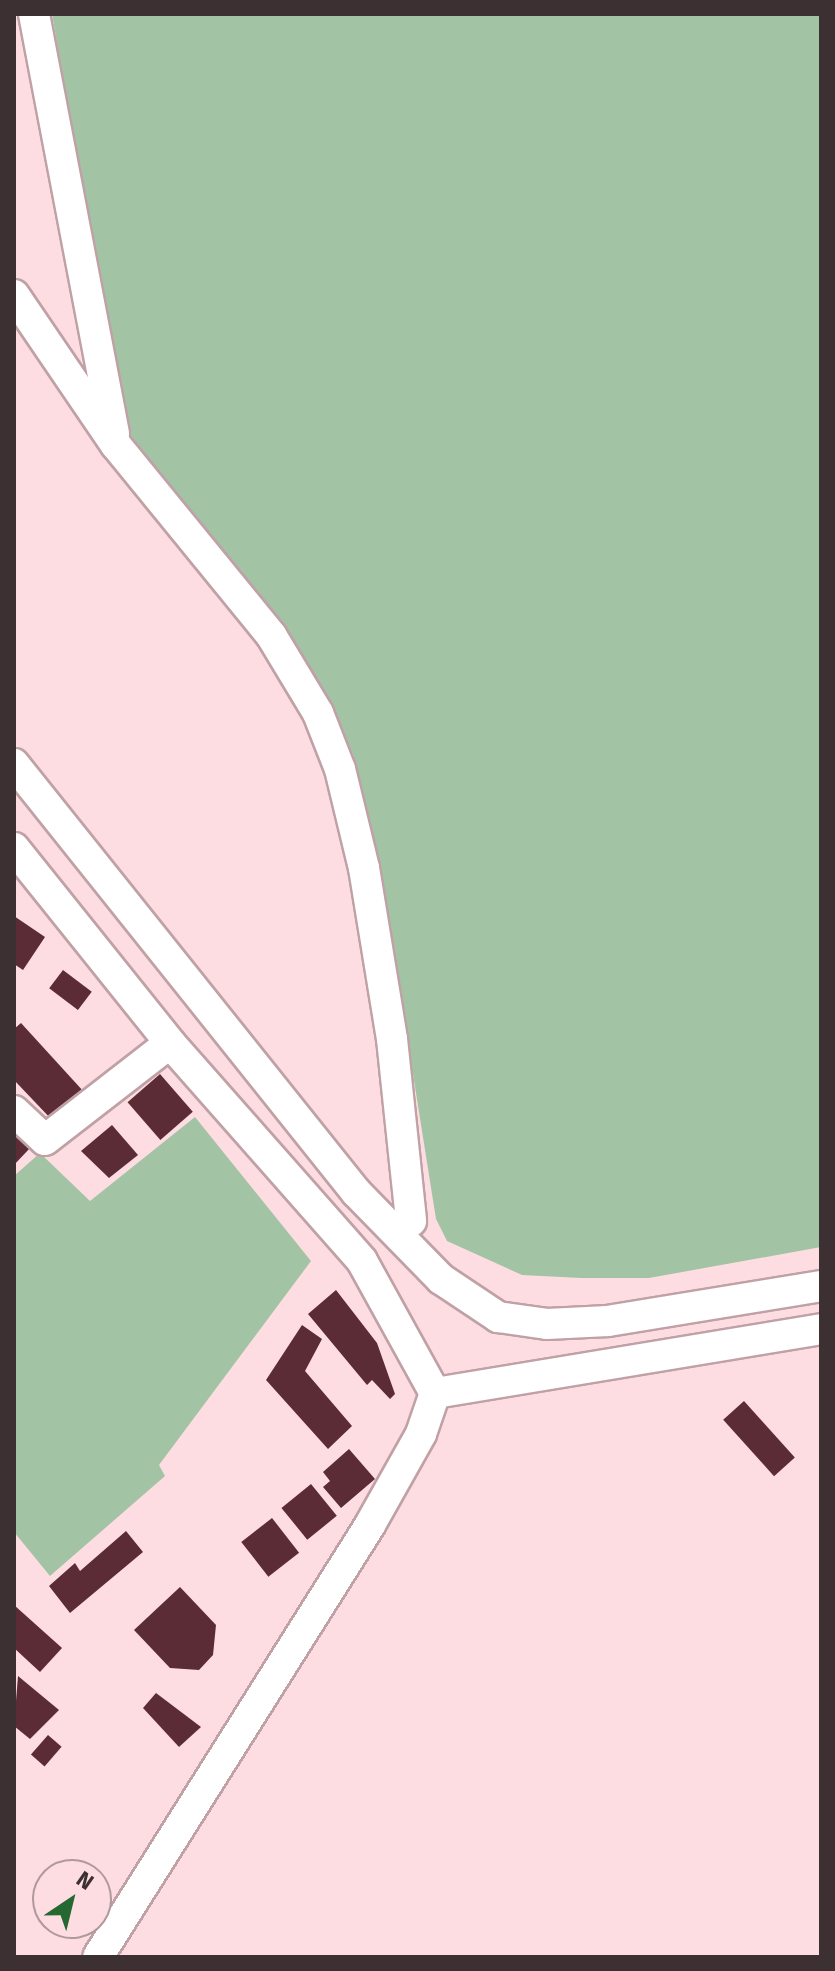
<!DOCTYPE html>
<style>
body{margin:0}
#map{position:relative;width:835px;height:1971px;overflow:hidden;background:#fddde1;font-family:"Fira Sans",sans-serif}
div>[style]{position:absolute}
.green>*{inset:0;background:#a2c4a5}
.building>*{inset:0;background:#5c2c36;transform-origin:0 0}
.roads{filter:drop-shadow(2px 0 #bfa1a6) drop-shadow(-2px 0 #bfa1a6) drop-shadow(0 2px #bfa1a6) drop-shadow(0 -2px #bfa1a6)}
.minor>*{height:30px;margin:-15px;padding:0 15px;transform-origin:15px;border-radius:15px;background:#fff}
span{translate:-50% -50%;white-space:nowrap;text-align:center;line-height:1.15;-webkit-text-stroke:8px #fddde1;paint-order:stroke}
.frame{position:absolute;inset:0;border:16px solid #3c3032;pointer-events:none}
.north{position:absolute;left:32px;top:1859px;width:80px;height:80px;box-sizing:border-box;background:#fddde1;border:2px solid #b0989b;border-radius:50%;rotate:35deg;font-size:22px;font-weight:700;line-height:32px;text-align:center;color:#3c3032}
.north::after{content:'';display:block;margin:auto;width:28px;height:36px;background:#256832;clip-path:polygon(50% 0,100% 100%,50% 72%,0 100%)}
</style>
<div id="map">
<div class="green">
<div style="clip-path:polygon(52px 14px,821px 14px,821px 1247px,649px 1278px,581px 1278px,522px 1275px,447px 1241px,436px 1219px,381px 873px,353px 754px,314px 675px,137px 455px,121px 411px)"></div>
<div style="clip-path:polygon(195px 1117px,311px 1261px,159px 1465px,165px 1476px,50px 1576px,14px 1532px,14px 1176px,40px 1153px,90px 1201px)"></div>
</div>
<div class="building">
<div style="clip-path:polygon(14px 916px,45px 937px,23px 970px,14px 964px)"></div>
<div style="left:63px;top:970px;width:36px;height:23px;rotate:37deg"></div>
<div style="clip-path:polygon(21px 1023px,84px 1092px,53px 1121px,14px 1080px,14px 1029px)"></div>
<div style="left:160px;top:1074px;width:50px;height:43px;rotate:49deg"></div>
<div style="clip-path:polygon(112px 1125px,138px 1155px,109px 1178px,81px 1151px)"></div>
<div style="clip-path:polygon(14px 1133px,30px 1148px,14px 1165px)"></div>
<div style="clip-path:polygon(336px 1290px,377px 1343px,395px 1394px,390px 1399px,372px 1380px,367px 1385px,308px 1314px)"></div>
<div style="clip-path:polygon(302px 1325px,322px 1339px,305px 1371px,352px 1426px,328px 1449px,266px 1380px)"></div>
<div style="left:744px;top:1401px;width:76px;height:28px;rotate:48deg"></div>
<div style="clip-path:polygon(349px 1449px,375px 1479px,341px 1508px,323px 1487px,330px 1481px,323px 1472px)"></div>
<div style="left:311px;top:1484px;width:41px;height:38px;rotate:51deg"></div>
<div style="left:272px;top:1518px;width:44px;height:39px;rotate:52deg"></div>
<div style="clip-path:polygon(126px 1531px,143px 1552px,70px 1613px,49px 1586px,75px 1563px,80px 1571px)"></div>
<div style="clip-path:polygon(180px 1587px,216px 1625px,213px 1655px,199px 1670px,170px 1668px,134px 1630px)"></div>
<div style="clip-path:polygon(14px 1605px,62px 1648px,40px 1672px,14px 1648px)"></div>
<div style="clip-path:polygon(18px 1676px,59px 1710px,30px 1739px,14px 1726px)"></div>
<div style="clip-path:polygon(156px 1693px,201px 1727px,179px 1747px,143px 1708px)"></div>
<div style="left:48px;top:1735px;width:18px;height:26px;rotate:41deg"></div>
</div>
<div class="roads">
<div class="minor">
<div style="left:34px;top:14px;width:427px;rotate:79.2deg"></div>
<div style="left:14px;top:295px;width:181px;rotate:55.8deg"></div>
<div style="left:116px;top:445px;width:245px;rotate:50.8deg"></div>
<div style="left:271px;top:635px;width:91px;rotate:58.9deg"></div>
<div style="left:318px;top:713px;width:60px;rotate:68.6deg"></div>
<div style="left:340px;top:769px;width:102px;rotate:76.4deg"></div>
<div style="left:364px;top:868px;width:173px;rotate:80.7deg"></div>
<div style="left:392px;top:1039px;width:183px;rotate:84deg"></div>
<div style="left:14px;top:764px;width:548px;rotate:51.37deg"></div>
<div style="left:356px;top:1192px;width:122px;rotate:45.7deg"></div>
<div style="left:441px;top:1279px;width:69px;rotate:33.7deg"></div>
<div style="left:498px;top:1317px;width:49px;rotate:8.1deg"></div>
<div style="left:547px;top:1324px;width:61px;rotate:-2.8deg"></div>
<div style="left:608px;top:1321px;width:216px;rotate:-9.3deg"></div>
<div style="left:14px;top:848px;width:250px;rotate:51.3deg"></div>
<div style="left:170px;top:1043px;width:290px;rotate:48.6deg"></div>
<div style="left:362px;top:1261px;width:151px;rotate:61.1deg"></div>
<div style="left:435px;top:1393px;width:43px;rotate:108.9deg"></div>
<div style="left:421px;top:1434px;width:104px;rotate:119.3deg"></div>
<div style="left:370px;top:1525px;width:510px;rotate:122.2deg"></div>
<div style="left:14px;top:1111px;width:42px;rotate:43.1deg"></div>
<div style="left:45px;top:1140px;width:158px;rotate:-37.8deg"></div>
<div style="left:435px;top:1393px;width:391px;rotate:-9.4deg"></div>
</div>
</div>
<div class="frame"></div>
<div class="north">N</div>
</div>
